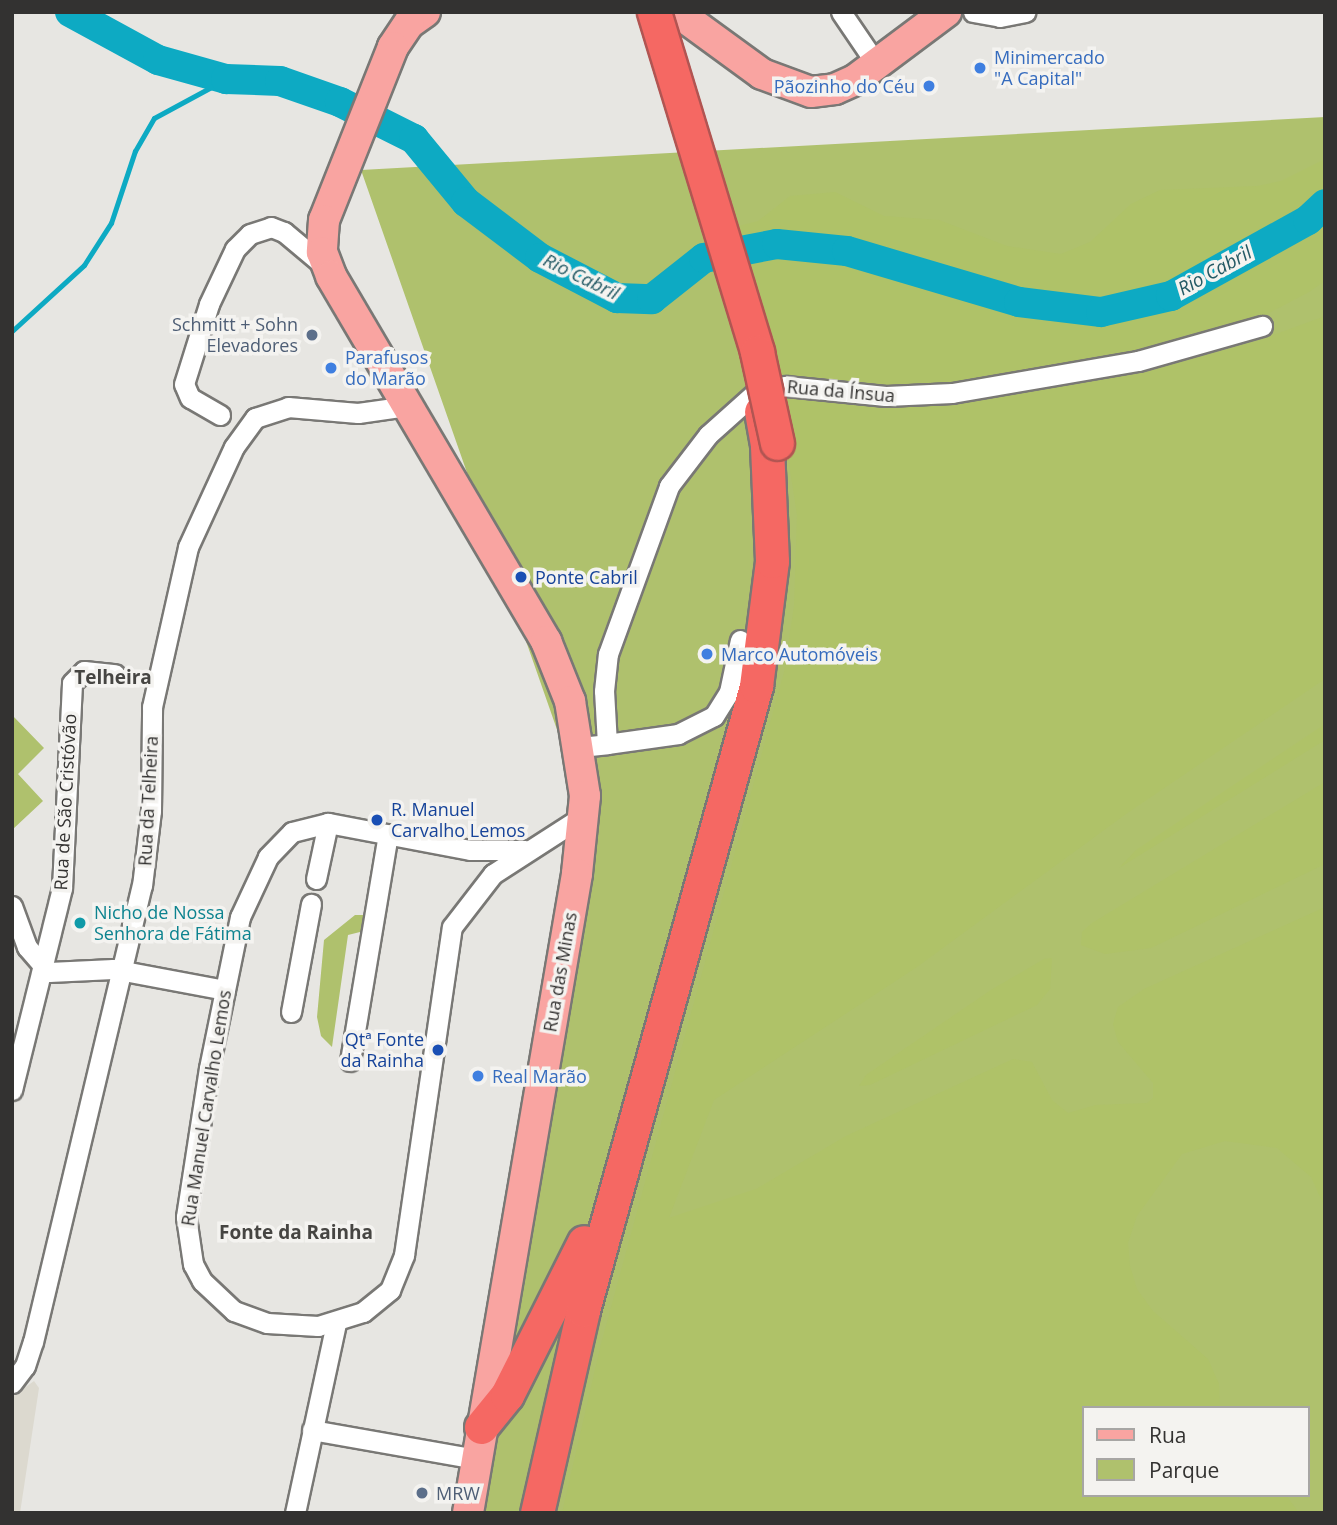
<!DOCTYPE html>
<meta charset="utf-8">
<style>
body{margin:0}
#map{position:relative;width:1337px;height:1525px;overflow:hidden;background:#e7e6e2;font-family:"Open Sans",sans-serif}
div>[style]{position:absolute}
.built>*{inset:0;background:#dcd9cf}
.green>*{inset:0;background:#afc16d}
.forest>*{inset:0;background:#afc268}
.stream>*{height:5px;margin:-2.5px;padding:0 2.5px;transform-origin:2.5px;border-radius:2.5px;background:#0daac3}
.river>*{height:30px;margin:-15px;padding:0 15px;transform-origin:15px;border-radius:15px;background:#0daac3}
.roads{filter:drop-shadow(2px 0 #797875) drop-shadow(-2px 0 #797875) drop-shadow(0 2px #797875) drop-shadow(0 -2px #797875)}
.street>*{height:19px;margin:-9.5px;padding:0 9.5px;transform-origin:9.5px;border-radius:9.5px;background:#fff}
.primary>*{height:30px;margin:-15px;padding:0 15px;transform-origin:15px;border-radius:15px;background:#f9a4a1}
.highway>*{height:33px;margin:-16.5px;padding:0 16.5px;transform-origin:16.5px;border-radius:16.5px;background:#f56863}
.bridges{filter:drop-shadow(2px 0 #b15552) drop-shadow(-2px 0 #b15552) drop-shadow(0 2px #b15552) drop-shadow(0 -2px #b15552)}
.highway-bridge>*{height:33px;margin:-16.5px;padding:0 16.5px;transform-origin:16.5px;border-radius:16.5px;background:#f56863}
.dots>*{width:19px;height:19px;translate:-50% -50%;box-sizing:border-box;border:4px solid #f4f3f0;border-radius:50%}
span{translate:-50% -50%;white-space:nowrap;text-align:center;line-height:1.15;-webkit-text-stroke:7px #f4f3f0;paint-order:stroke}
.shop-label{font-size:18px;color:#366cbe}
.left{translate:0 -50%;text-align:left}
.right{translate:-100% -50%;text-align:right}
.service-label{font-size:18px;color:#4e5e75}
.street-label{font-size:18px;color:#333231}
.transit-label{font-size:18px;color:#164399}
.culture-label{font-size:18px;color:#0d838f}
.water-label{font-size:19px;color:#245a65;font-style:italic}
.neighbourhood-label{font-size:19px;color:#464542;font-weight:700}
.frame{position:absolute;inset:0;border:14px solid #333231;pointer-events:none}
.legend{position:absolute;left:1082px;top:1406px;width:228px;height:91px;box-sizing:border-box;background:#f4f3f0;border:2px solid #a7a6a4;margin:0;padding:9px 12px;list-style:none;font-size:21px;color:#333231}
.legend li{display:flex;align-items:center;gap:14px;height:35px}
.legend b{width:35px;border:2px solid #a7a6a4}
</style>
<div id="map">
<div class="built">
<div style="clip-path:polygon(34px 1381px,39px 1388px,20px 1513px,12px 1513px,12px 1397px)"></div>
</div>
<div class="green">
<div style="clip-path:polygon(evenodd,1325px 117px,1325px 1513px,480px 1513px,596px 841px,361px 170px,1325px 117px,1083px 1408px,1307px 1408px,1307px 1495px,1083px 1495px,1083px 1408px)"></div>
<div style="clip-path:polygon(12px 715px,44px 748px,18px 774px,43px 801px,12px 830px)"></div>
<div style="clip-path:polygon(355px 915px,363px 915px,364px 931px,348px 935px,332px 1047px,321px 1036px,317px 1017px,324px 940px)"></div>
</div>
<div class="forest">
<div style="clip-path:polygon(1325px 159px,1325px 281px,1309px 292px,1256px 320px,1185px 343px,958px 385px,906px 390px,773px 378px,730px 228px,758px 221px,790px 196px,835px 192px,884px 216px,939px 220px,1007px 246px,1061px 254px,1090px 242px,1131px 204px,1160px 190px,1257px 186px,1281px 181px)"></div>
<div style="clip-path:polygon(1325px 316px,1325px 679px,1126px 814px,917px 967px,714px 1100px,669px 1218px,756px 1189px,846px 1136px,1013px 1059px,1032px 1062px,1052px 1100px,1068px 1113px,1096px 1105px,1147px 1103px,1153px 1098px,1153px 1083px,1118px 1042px,1113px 1024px,1118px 1007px,1144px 989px,1325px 907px,1325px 1208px,1311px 1177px,1277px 1148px,1225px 1141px,1182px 1154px,1137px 1216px,1128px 1243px,1130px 1266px,1137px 1289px,1153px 1311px,1208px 1359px,1219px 1384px,1220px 1408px,1083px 1408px,1083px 1495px,1231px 1495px,1241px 1499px,1286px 1495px,1299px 1513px,562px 1513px,601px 1344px,784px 672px,794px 606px,797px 515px,779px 398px,958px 400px,1005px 395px,1137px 374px,1254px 342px)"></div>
<div style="clip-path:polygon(1325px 724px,1325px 740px,1119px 868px,1136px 850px)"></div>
<div style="clip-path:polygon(1325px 782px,1325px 864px,1151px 948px,1105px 954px,1081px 945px,1082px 932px,1092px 923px)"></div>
<div style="clip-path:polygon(1052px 958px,1050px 989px,1037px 1005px,870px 1085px,859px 1086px,866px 1075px,991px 990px,1044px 959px)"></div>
</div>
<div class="stream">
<div style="left:12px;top:331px;width:98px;rotate:-42.5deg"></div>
<div style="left:84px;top:265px;width:50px;rotate:-57.3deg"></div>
<div style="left:111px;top:223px;width:76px;rotate:-71.6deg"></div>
<div style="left:135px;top:151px;width:38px;rotate:-60deg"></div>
<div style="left:154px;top:118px;width:82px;rotate:-28.4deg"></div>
</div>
<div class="river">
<div style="left:70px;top:12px;width:100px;rotate:28.6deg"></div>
<div style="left:158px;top:60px;width:71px;rotate:15.6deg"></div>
<div style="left:226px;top:79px;width:54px;rotate:2.1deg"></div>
<div style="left:280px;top:81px;width:64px;rotate:19.3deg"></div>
<div style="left:340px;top:102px;width:83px;rotate:26.6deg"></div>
<div style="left:414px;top:139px;width:82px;rotate:50.5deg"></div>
<div style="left:466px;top:202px;width:93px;rotate:37.1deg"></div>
<div style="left:540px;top:258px;width:87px;rotate:27.5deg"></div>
<div style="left:617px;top:298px;width:35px;rotate:2deg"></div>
<div style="left:652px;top:299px;width:66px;rotate:-38.3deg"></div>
<div style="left:704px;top:258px;width:74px;rotate:-10.9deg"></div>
<div style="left:777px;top:244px;width:70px;rotate:5.7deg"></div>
<div style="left:847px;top:251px;width:179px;rotate:16.5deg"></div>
<div style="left:1019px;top:302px;width:83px;rotate:7deg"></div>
<div style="left:1101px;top:312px;width:72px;rotate:-12.9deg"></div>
<div style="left:1171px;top:296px;width:157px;rotate:-29deg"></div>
<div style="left:1308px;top:220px;width:23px;rotate:-43deg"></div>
</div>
<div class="roads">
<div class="street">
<div style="left:841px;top:12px;width:64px;rotate:55.8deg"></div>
<div style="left:973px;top:12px;width:27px;rotate:10deg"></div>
<div style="left:1000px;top:17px;width:26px;rotate:-11deg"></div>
<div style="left:220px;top:415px;width:34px;rotate:-150deg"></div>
<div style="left:190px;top:398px;width:15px;rotate:-113deg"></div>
<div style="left:184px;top:384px;width:84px;rotate:-72.6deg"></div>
<div style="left:209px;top:304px;width:61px;rotate:-64.7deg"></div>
<div style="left:235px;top:249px;width:21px;rotate:-45deg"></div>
<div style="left:250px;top:234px;width:22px;rotate:-18deg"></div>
<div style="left:271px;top:227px;width:14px;rotate:21deg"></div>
<div style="left:284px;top:232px;width:56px;rotate:39.9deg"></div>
<div style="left:607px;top:744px;width:72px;rotate:-8deg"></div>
<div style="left:678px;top:734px;width:40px;rotate:-26.6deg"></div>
<div style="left:714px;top:716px;width:28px;rotate:-58deg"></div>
<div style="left:729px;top:692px;width:53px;rotate:-78.1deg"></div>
<div style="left:580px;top:747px;width:27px;rotate:-6deg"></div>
<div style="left:607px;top:744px;width:53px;rotate:-93.2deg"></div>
<div style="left:604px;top:691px;width:37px;rotate:-84deg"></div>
<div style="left:608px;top:654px;width:179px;rotate:-70deg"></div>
<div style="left:669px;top:486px;width:64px;rotate:-52.6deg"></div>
<div style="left:708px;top:435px;width:63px;rotate:-41.8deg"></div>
<div style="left:755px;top:393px;width:32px;rotate:-13deg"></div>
<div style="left:786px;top:386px;width:100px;rotate:5.7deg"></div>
<div style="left:886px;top:396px;width:66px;rotate:-2.6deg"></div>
<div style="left:952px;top:393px;width:189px;rotate:-9.8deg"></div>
<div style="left:1138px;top:361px;width:129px;rotate:-15.8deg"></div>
<div style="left:525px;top:850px;width:55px;rotate:180deg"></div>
<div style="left:470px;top:850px;width:145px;rotate:-169.2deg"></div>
<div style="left:328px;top:823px;width:37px;rotate:166deg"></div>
<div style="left:292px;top:832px;width:35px;rotate:134deg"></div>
<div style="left:268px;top:857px;width:66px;rotate:115deg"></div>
<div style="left:240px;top:917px;width:154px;rotate:101.6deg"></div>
<div style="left:209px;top:1068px;width:151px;rotate:98.8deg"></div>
<div style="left:186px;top:1217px;width:48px;rotate:81.5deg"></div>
<div style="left:193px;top:1264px;width:19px;rotate:62deg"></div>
<div style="left:202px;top:1281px;width:44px;rotate:43.2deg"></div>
<div style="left:234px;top:1311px;width:35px;rotate:20deg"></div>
<div style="left:267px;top:1323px;width:51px;rotate:3.4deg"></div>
<div style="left:318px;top:1326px;width:47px;rotate:-17.3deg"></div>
<div style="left:363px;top:1312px;width:35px;rotate:-39deg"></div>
<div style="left:390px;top:1290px;width:38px;rotate:-68deg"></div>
<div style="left:404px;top:1255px;width:331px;rotate:-81.7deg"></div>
<div style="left:452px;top:927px;width:67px;rotate:-52.3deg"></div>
<div style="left:493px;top:874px;width:111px;rotate:-32.8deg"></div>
<div style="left:316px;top:879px;width:57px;rotate:-77.9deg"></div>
<div style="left:12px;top:906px;width:44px;rotate:69.9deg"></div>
<div style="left:27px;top:947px;width:33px;rotate:49deg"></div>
<div style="left:49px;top:972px;width:64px;rotate:-2.7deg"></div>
<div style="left:113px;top:969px;width:114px;rotate:10.6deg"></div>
<div style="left:291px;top:1012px;width:110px;rotate:-79.5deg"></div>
<div style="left:350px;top:1061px;width:230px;rotate:-80.5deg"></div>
<div style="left:12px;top:1090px;width:208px;rotate:-76.1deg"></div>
<div style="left:62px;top:888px;width:205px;rotate:-87.2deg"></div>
<div style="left:72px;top:683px;width:17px;rotate:-45deg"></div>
<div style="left:84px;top:671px;width:31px;rotate:6deg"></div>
<div style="left:12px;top:1383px;width:21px;rotate:-53deg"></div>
<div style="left:25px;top:1366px;width:25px;rotate:-72deg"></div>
<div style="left:33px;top:1342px;width:469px;rotate:-76.6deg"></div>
<div style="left:142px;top:886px;width:76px;rotate:-83.2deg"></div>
<div style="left:151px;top:811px;width:104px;rotate:-89.4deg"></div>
<div style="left:152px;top:707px;width:164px;rotate:-77.3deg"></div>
<div style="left:188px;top:547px;width:110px;rotate:-65.3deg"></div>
<div style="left:234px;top:447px;width:36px;rotate:-54deg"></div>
<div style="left:255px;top:418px;width:35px;rotate:-18deg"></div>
<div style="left:288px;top:407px;width:70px;rotate:4.9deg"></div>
<div style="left:358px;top:413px;width:49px;rotate:-8.1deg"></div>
<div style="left:312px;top:1430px;width:168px;rotate:10deg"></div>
<div style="left:295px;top:1513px;width:194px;rotate:-77.8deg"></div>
</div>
<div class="primary">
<div style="left:425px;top:12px;width:19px;rotate:145deg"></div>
<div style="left:409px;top:23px;width:29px;rotate:124deg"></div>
<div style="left:393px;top:47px;width:186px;rotate:111.7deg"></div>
<div style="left:324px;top:220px;width:32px;rotate:94deg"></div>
<div style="left:322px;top:252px;width:26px;rotate:69deg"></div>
<div style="left:331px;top:276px;width:424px;rotate:59.5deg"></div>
<div style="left:546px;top:641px;width:65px;rotate:68.2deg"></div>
<div style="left:570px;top:701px;width:96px;rotate:81deg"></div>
<div style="left:585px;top:796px;width:78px;rotate:95.9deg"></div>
<div style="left:577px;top:874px;width:648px;rotate:99.68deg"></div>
<div style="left:677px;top:12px;width:105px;rotate:36.1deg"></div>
<div style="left:762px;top:74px;width:52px;rotate:20.2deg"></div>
<div style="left:811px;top:92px;width:24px;rotate:-7deg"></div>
<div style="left:835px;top:89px;width:22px;rotate:-24deg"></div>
<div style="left:855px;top:80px;width:114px;rotate:-36.8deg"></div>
</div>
<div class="highway">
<div style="left:481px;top:1427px;width:41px;rotate:-50.9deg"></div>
<div style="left:507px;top:1395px;width:171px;rotate:-63.3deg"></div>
<div style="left:537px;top:1513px;width:208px;rotate:-77.2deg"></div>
<div style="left:583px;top:1310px;width:648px;rotate:-74.5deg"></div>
<div style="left:756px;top:686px;width:126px;rotate:-82.7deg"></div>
<div style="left:772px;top:561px;width:116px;rotate:-92.5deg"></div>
<div style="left:767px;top:445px;width:34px;rotate:-100deg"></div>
</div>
</div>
<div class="bridges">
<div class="highway-bridge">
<div style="left:654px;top:12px;width:355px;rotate:73.1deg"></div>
<div style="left:757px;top:352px;width:93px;rotate:77.6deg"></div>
</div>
</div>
<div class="dots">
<div style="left:980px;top:68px;background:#3f7fe0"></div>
<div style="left:929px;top:86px;background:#3f7fe0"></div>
<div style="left:312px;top:335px;background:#5c6f8a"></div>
<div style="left:331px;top:368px;background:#3f7fe0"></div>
<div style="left:521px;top:577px;background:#1a4fb4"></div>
<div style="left:707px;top:654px;background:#3f7fe0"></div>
<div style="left:377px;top:820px;background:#1a4fb4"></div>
<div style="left:80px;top:923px;background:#0f9aa8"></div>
<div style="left:438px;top:1050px;background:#1a4fb4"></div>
<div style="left:478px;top:1076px;background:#3f7fe0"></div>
<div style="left:422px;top:1493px;background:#5c6f8a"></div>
</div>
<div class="shop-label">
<span class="left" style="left:994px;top:68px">Minimercado<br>"A Capital"</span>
<span class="right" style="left:915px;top:86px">Pãozinho do Céu</span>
<span class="left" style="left:345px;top:368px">Parafusos<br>do Marão</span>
<span class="left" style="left:721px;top:654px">Marco Automóveis</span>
<span class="left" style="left:492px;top:1076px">Real Marão</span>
</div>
<div class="service-label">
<span class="right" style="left:298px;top:335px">Schmitt + Sohn<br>Elevadores</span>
<span class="left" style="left:436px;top:1493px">MRW</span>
</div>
<div class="street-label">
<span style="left:841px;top:391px;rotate:5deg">Rua da Ínsua</span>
<span style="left:148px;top:801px;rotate:-87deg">Rua da Telheira</span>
<span style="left:65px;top:802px;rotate:-87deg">Rua de São Cristóvão</span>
<span style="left:560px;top:972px;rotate:-80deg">Rua das Minas</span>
<span style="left:206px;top:1108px;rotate:-81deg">Rua Manuel Carvalho Lemos</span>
</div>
<div class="transit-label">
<span class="left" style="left:535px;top:577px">Ponte Cabril</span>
<span class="left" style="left:391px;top:820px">R. Manuel<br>Carvalho Lemos</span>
<span class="right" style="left:424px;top:1050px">Qtª Fonte<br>da Rainha</span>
</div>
<div class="culture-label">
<span class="left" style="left:94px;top:923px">Nicho de Nossa<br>Senhora de Fátima</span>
</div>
<div class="water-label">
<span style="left:1215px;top:271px;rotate:-29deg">Rio Cabril</span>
<span style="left:581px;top:277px;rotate:26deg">Rio Cabril</span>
</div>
<div class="neighbourhood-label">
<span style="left:113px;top:678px">Telheira</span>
<span style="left:296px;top:1233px">Fonte da Rainha</span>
</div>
<div class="frame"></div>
<ul class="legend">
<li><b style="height:9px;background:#f9a4a1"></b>Rua</li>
<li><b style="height:19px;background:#afc16d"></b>Parque</li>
</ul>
</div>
